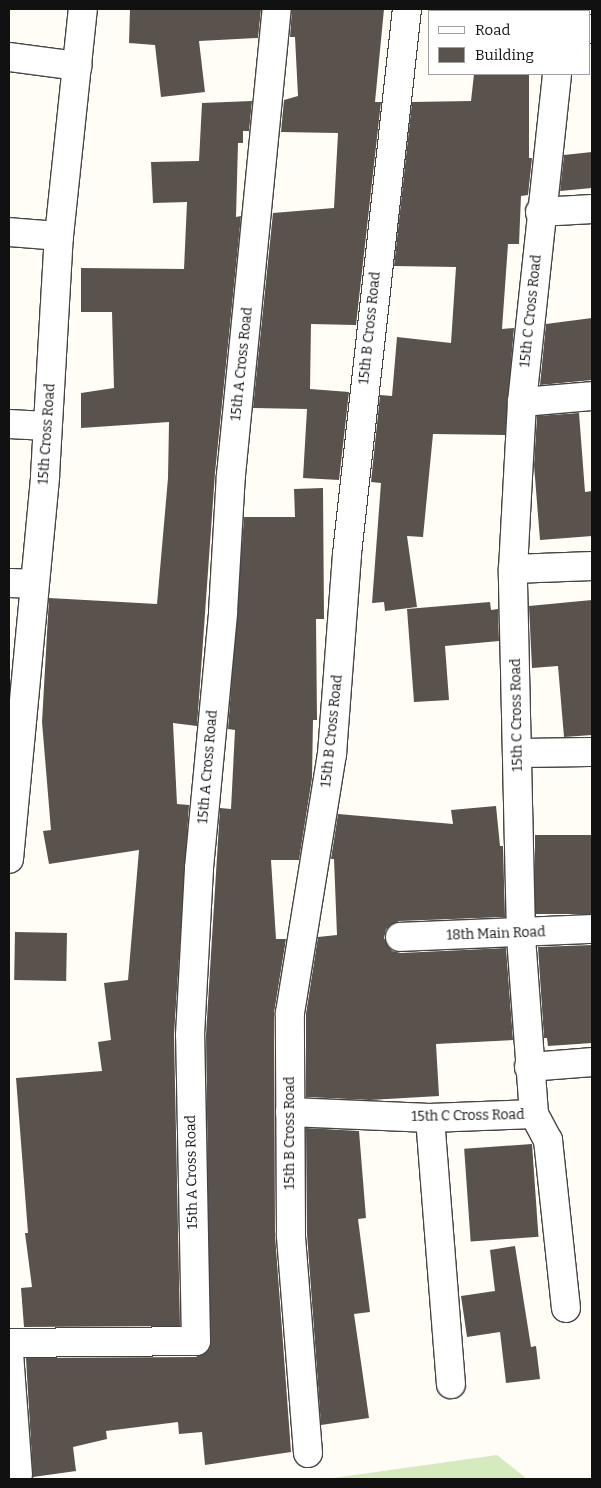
<!DOCTYPE html>
<style>
body{margin:0}
#map{position:relative;width:601px;height:1488px;overflow:hidden;background:#fffdf5;font-family:Bitter,serif}
div>[style]{position:absolute}
.green>*{inset:0;background:#d5ebbd}
.building>*{inset:0;background:#5a524d;transform-origin:0 0}
.roads{filter:drop-shadow(1px 0 #444) drop-shadow(-1px 0 #444) drop-shadow(0 1px #444) drop-shadow(0 -1px #444)}
.street>*{height:28px;margin:-14px;padding:0 14px;transform-origin:14px;border-radius:14px;background:#fff}
span{translate:-50% -50%;white-space:nowrap;text-align:center;line-height:1.15;-webkit-text-stroke:5px #fff;paint-order:stroke}
.street-label{font-size:14px;color:#111}
.frame{position:absolute;inset:0;border:10px solid #111;pointer-events:none}
.legend{position:absolute;left:428px;top:10px;width:162px;height:65px;box-sizing:border-box;background:#fff;border:1px solid #a0a0a0;margin:0;padding:6px 9px;list-style:none;font-size:15px;color:#111}
.legend li{display:flex;align-items:center;gap:10px;height:25px}
.legend b{width:25px;border:1px solid #a0a0a0}
</style>
<div id="map">
<div class="green">
<div style="clip-path:polygon(497px 1455px,527px 1479px,326px 1479px)"></div>
</div>
<div class="building">
<div style="clip-path:polygon(130px 9px,261px 9px,258px 38px,199px 41px,205px 92px,161px 97px,155px 45px,129px 43px)"></div>
<div style="clip-path:polygon(292px 9px,384px 9px,375px 102px,381px 102px,356px 325px,311px 324px,310px 389px,349px 392px,339px 480px,303px 478px,307px 409px,253px 408px,273px 213px,334px 208px,338px 133px,281px 132px,284px 100px,298px 96px,295px 37px,290px 37px)"></div>
<div style="clip-path:polygon(474px 74px,529px 74px,529px 158px,532px 158px,528px 195px,521px 196px,519px 244px,508px 244px,502px 329px,514px 328px,505px 435px,433px 434px,423px 537px,407px 536px,417px 607px,385px 611px,384px 602px,372px 603px,381px 483px,371px 482px,380px 395px,392px 396px,397px 337px,451px 343px,456px 267px,394px 266px,412px 102px,471px 101px)"></div>
<div style="clip-path:polygon(252px 101px,249px 131px,243px 131px,243px 143px,238px 143px,236px 217px,241px 216px,215px 473px,197px 726px,173px 723px,177px 804px,189px 805px,174px 1035px,180px 1326px,24px 1327px,21px 1288px,32px 1287px,25px 1233px,28px 1233px,16px 1078px,102px 1071px,98px 1042px,111px 1040px,104px 983px,128px 980px,139px 850px,49px 864px,43px 831px,51px 830px,42px 722px,49px 598px,157px 604px,168px 478px,169px 422px,81px 428px,81px 393px,114px 388px,112px 312px,81px 312px,81px 268px,184px 269px,187px 202px,153px 203px,151px 162px,199px 161px,202px 103px)"></div>
<div style="clip-path:polygon(592px 152px,592px 188px,560px 191px,564px 155px)"></div>
<div style="clip-path:polygon(592px 318px,592px 380px,540px 385px,546px 324px)"></div>
<div style="clip-path:polygon(579px 413px,585px 492px,592px 491px,592px 536px,540px 540px,534px 465px,537px 416px)"></div>
<div style="clip-path:polygon(323px 488px,324px 619px,316px 619px,317px 720px,313px 720px,312px 778px,299px 860px,271px 860px,276px 939px,286px 939px,274px 1013px,275px 1235px,291px 1452px,205px 1465px,202px 1432px,179px 1434px,178px 1422px,106px 1431px,107px 1439px,73px 1447px,76px 1471px,33px 1477px,26px 1358px,196px 1357px,210px 1348px,206px 1035px,220px 808px,231px 809px,235px 730px,228px 729px,244px 517px,295px 517px,294px 489px)"></div>
<div style="clip-path:polygon(592px 600px,592px 735px,564px 737px,558px 666px,532px 668px,529px 606px)"></div>
<div style="clip-path:polygon(490px 602px,491px 610px,498px 609px,499px 641px,445px 646px,449px 700px,414px 702px,407px 609px)"></div>
<div style="clip-path:polygon(496px 806px,500px 846px,503px 846px,505px 917px,399px 921px,386px 929px,384px 938px,392px 951px,401px 953px,506px 948px,513px 1040px,436px 1044px,439px 1096px,370px 1100px,306px 1097px,306px 1014px,318px 937px,337px 935px,334px 859px,331px 859px,338px 814px,453px 824px,451px 810px)"></div>
<div style="left:592px;top:835px;width:79px;height:57px;rotate:90deg"></div>
<div style="left:15px;top:932px;width:52px;height:48px;rotate:1deg"></div>
<div style="clip-path:polygon(592px 945px,592px 1043px,548px 1046px,547px 1038px,544px 1038px,538px 947px)"></div>
<div style="clip-path:polygon(306px 1128px,359px 1131px,366px 1218px,358px 1219px,370px 1312px,354px 1314px,369px 1418px,321px 1425px,307px 1234px)"></div>
<div style="left:532px;top:1144px;width:93px;height:68px;rotate:86deg"></div>
<div style="clip-path:polygon(515px 1246px,531px 1347px,536px 1346px,540px 1379px,506px 1383px,500px 1332px,467px 1337px,461px 1296px,495px 1291px,490px 1250px)"></div>
</div>
<div class="roads">
<div class="street">
<div style="left:562px;top:9px;width:2px;rotate:90deg"></div>
<div style="left:590px;top:29px;width:2px"></div>
<div style="left:9px;top:57px;width:69px;rotate:7.5deg"></div>
<div style="left:540px;top:212px;width:52px;rotate:-3.3deg"></div>
<div style="left:9px;top:232px;width:50px;rotate:4.6deg"></div>
<div style="left:522px;top:402px;width:70px;rotate:-4.9deg"></div>
<div style="left:9px;top:424px;width:38px;rotate:3deg"></div>
<div style="left:513px;top:569px;width:79px;rotate:-2.2deg"></div>
<div style="left:9px;top:583px;width:24px;rotate:2deg"></div>
<div style="left:518px;top:753px;width:74px;rotate:-0.8deg"></div>
<div style="left:9px;top:859px;width:385px;rotate:-84.6deg"></div>
<div style="left:45px;top:476px;width:240px;rotate:-86.7deg"></div>
<div style="left:59px;top:236px;width:228px;rotate:-84deg"></div>
<div style="left:400px;top:937px;width:192px;rotate:-2.4deg"></div>
<div style="left:529px;top:1067px;width:63px;rotate:-4.5deg"></div>
<div style="left:290px;top:1112px;width:140px;rotate:2.5deg"></div>
<div style="left:430px;top:1118px;width:104px;rotate:-2.2deg"></div>
<div style="left:534px;top:1114px;width:179px;rotate:-94.2deg"></div>
<div style="left:521px;top:935px;width:366px;rotate:-91.3deg"></div>
<div style="left:513px;top:569px;width:167px;rotate:-86.9deg"></div>
<div style="left:522px;top:402px;width:330px;rotate:-83.9deg"></div>
<div style="left:534px;top:1114px;width:30px;rotate:62deg"></div>
<div style="left:548px;top:1140px;width:169px;rotate:83.9deg"></div>
<div style="left:430px;top:1118px;width:267px;rotate:85.5deg"></div>
<div style="left:9px;top:1343px;width:187px;rotate:-0.6deg"></div>
<div style="left:196px;top:1341px;width:306px;rotate:-91.1deg"></div>
<div style="left:190px;top:1035px;width:167px;rotate:-86.9deg"></div>
<div style="left:199px;top:868px;width:257px;rotate:-84.6deg"></div>
<div style="left:223px;top:612px;width:137px;rotate:-86.7deg"></div>
<div style="left:231px;top:475px;width:468px;rotate:-84.4deg"></div>
<div style="left:9px;top:1353px;width:122px;rotate:85.8deg"></div>
<div style="left:308px;top:1453px;width:219px;rotate:-94.5deg"></div>
<div style="left:291px;top:1235px;width:222px;rotate:-90.3deg"></div>
<div style="left:290px;top:1013px;width:262px;rotate:-80.8deg"></div>
<div style="left:332px;top:754px;width:201px;rotate:-85.7deg"></div>
<div style="left:347px;top:554px;width:548px;rotate:-83.72deg"></div>
</div>
</div>
<div class="street-label">
<span style="left:531px;top:311px;rotate:-84deg">15th C Cross Road</span>
<span style="left:370px;top:328px;rotate:-84deg">15th B Cross Road</span>
<span style="left:242px;top:364px;rotate:-84deg">15th A Cross Road</span>
<span style="left:47px;top:434px;rotate:-86deg">15th Cross Road</span>
<span style="left:517px;top:715px;rotate:-91deg">15th C Cross Road</span>
<span style="left:332px;top:731px;rotate:-84deg">15th B Cross Road</span>
<span style="left:208px;top:767px;rotate:-85deg">15th A Cross Road</span>
<span style="left:496px;top:934px;rotate:-2deg">18th Main Road</span>
<span style="left:468px;top:1116px;rotate:-1deg">15th C Cross Road</span>
<span style="left:290px;top:1133px;rotate:-90deg">15th B Cross Road</span>
<span style="left:192px;top:1172px;rotate:-91deg">15th A Cross Road</span>
</div>
<div class="frame"></div>
<ul class="legend">
<li><b style="height:6px;background:#fff"></b>Road</li>
<li><b style="height:14px;background:#5a524d"></b>Building</li>
</ul>
</div>
